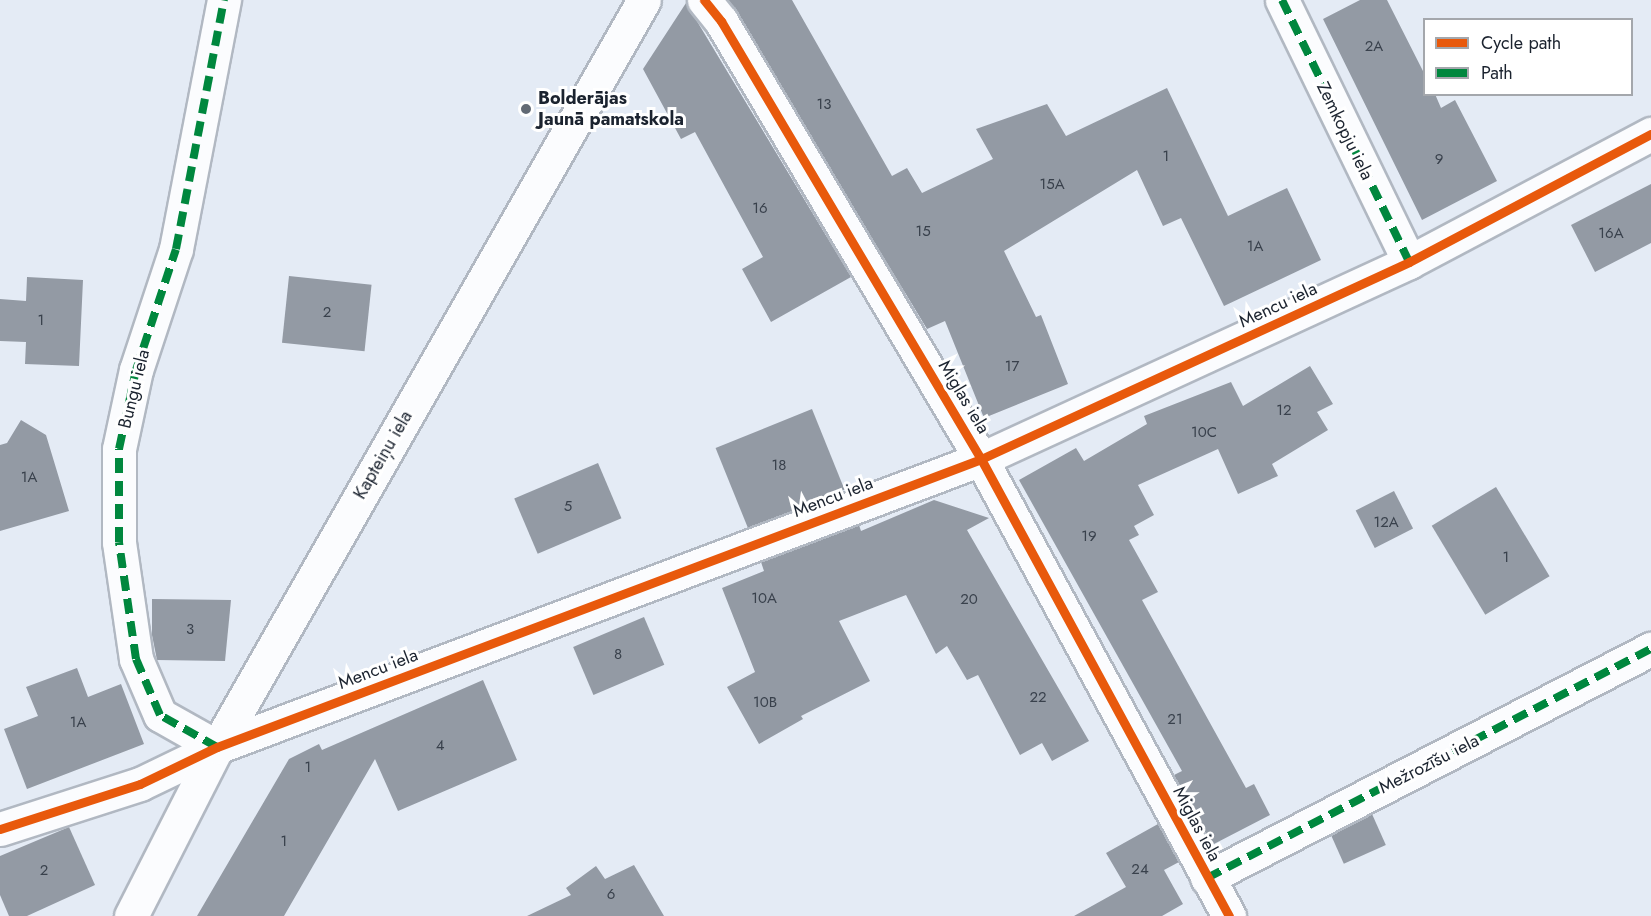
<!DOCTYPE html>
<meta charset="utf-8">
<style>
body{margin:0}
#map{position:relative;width:1651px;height:916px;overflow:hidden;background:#e4ebf5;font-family:Jost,sans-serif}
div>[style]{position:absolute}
.building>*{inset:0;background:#939aa4;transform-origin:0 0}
.roads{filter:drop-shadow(2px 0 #b1b8c2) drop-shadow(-2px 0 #b1b8c2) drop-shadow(0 2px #b1b8c2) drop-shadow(0 -2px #b1b8c2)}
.minor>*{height:33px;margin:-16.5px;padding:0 16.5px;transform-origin:16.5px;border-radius:16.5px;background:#fbfcfe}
.quiet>*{height:8px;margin-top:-4px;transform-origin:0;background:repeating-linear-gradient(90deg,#00873e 0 15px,transparent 0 23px)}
.cycleway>*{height:9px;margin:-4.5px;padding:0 4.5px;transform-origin:4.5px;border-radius:4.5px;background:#e8590c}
.dots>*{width:16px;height:16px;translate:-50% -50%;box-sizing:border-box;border:3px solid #fff;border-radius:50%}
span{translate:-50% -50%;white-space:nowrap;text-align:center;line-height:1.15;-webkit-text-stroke:6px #fff;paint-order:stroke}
.number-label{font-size:15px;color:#39414c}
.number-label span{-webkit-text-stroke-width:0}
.poi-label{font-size:18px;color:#1b232f;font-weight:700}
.left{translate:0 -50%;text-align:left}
.street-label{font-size:18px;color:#1b232f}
.legend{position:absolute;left:1423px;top:18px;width:210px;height:78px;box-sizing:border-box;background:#fff;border:2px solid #a4a7ac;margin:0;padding:8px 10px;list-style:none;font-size:18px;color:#1b232f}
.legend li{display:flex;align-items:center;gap:12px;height:30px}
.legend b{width:30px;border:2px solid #a4a7ac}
</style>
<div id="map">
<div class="building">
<div style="clip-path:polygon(728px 0,792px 0,892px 176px,907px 168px,922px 193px,993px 159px,976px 129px,1047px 104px,1066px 136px,1167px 88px,1228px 216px,1287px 188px,1321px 260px,1224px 306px,1181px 218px,1163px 226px,1137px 170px,1004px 251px,1036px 317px,1041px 315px,1068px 384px,984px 418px,945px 321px,927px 329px)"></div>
<div style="clip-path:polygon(1360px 0,1387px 0,1425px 75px,1425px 94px,1435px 94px,1441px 108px,1455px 100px,1497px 181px,1422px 220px,1323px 19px)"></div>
<div style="clip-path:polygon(686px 3px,851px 277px,771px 322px,742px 269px,763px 257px,695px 132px,681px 139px,643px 69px)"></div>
<div style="clip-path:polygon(1651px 184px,1651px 243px,1595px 272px,1571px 225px)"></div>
<div style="left:289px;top:276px;width:83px;height:67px;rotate:6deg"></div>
<div style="clip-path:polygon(27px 277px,83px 280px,79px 366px,25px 364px,26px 342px,0 341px,0 299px,26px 301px)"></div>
<div style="clip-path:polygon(1310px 366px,1333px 404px,1317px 412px,1328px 430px,1272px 464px,1278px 476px,1238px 494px,1218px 449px,1138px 485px,1154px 515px,1134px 526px,1139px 535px,1129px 540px,1158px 592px,1142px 600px,1246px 788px,1254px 784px,1270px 815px,1212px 845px,1174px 775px,1182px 771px,1019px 480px,1076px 448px,1084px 461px,1147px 424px,1144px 416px,1231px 382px,1243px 406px)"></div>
<div style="left:812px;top:409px;width:87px;height:104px;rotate:68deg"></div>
<div style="clip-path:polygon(21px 420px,46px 435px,69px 511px,0 531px,0 445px,7px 443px)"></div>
<div style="left:598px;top:463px;width:60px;height:91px;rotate:67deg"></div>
<div style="left:1496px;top:487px;width:104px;height:75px;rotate:59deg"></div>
<div style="left:1394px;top:491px;width:42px;height:43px;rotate:63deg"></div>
<div style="clip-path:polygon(934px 500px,989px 518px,967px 530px,1089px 741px,1052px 761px,1042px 743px,1020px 755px,978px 675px,967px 680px,947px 646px,936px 654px,906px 595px,839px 621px,870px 681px,801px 716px,803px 719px,759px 744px,727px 687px,755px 672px,722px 588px,764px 571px,761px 562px,859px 525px,861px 531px)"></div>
<div style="clip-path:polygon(152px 599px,231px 600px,225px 661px,157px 660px,152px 635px)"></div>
<div style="left:644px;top:617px;width:52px;height:77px;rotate:67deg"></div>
<div style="clip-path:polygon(77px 668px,88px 697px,121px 684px,144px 744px,27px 789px,4px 729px,38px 716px,26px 687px)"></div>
<div style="clip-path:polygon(483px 680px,517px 760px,398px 811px,375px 759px,284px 916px,197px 916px,289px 759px,319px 744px,322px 750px)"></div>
<div style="left:1372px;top:814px;width:34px;height:46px;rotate:66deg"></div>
<div style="clip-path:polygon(1158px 824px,1179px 862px,1164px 870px,1183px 904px,1162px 916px,1074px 916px,1126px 887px,1106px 853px)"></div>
<div style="clip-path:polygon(69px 827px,95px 885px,27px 916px,9px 916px,0 895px,0 856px)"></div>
<div style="clip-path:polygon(634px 865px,664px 916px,527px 916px,571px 895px,566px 888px,596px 866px,605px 879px)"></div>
</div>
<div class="roads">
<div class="minor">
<div style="left:704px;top:0;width:27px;rotate:51deg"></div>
<div style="left:721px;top:21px;width:509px;rotate:59.31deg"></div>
<div style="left:981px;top:459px;width:520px;rotate:61.51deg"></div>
<div style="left:1282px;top:0;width:291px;rotate:64.1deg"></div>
<div style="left:217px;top:747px;width:65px;rotate:-150.7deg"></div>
<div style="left:160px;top:715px;width:61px;rotate:-113.2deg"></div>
<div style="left:136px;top:659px;width:118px;rotate:-98.3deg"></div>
<div style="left:119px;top:542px;width:93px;rotate:-90deg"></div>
<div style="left:119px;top:449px;width:81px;rotate:-77.9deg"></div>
<div style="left:136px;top:370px;width:127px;rotate:-71.7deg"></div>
<div style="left:176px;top:249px;width:254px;rotate:-79.1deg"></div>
<div style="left:0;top:829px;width:147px;rotate:-17.8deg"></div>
<div style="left:140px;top:784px;width:85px;rotate:-25.7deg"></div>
<div style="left:217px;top:747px;width:816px;rotate:-20.65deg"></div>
<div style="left:981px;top:459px;width:471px;rotate:-24.7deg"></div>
<div style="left:1409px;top:262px;width:274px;rotate:-27.9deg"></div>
<div style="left:1207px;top:878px;width:500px;rotate:-27.3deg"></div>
<div style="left:131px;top:916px;width:190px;rotate:-63deg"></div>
<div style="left:217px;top:747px;width:860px;rotate:-60.25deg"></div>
</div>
</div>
<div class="quiet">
<div style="left:1282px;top:0;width:291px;rotate:64.1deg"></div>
<div style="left:217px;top:747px;width:65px;rotate:-150.7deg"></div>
<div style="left:160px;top:715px;width:61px;rotate:-113.2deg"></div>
<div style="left:136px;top:659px;width:118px;rotate:-98.3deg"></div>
<div style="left:119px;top:542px;width:93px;rotate:-90deg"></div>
<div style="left:119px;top:449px;width:81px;rotate:-77.9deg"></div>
<div style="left:136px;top:370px;width:127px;rotate:-71.7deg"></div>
<div style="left:176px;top:249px;width:254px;rotate:-79.1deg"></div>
<div style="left:1207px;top:878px;width:500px;rotate:-27.3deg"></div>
</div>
<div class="cycleway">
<div style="left:704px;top:0;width:27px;rotate:51deg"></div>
<div style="left:721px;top:21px;width:509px;rotate:59.31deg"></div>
<div style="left:981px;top:459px;width:520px;rotate:61.51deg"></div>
<div style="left:0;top:829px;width:147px;rotate:-17.8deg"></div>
<div style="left:140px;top:784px;width:85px;rotate:-25.7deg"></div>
<div style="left:217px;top:747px;width:816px;rotate:-20.65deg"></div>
<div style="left:981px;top:459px;width:471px;rotate:-24.7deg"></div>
<div style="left:1409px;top:262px;width:274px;rotate:-27.9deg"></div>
</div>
<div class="dots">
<div style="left:526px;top:109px;background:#616974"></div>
</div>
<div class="number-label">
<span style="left:1374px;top:47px">2A</span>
<span style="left:824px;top:105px">13</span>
<span style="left:1166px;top:157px">1</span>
<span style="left:1439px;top:160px">9</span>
<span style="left:1052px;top:185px">15A</span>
<span style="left:760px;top:209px">16</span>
<span style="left:923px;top:232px">15</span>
<span style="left:1611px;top:234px">16A</span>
<span style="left:1255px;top:247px">1A</span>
<span style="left:327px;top:313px">2</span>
<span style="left:41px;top:321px">1</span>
<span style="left:1012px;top:367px">17</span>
<span style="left:1284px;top:411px">12</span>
<span style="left:1204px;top:433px">10C</span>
<span style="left:779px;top:466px">18</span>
<span style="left:29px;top:478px">1A</span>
<span style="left:568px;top:507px">5</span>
<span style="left:1386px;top:523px">12A</span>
<span style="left:1089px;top:537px">19</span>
<span style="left:1506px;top:558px">1</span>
<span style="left:764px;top:599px">10A</span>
<span style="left:969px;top:600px">20</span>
<span style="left:190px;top:630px">3</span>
<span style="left:618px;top:655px">8</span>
<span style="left:1038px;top:698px">22</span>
<span style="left:765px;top:703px">10B</span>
<span style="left:1175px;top:720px">21</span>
<span style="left:78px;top:723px">1A</span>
<span style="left:440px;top:746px">4</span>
<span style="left:308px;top:768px">1</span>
<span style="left:284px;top:842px">1</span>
<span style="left:1140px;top:870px">24</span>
<span style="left:44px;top:871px">2</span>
<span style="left:611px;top:895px">6</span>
</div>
<div class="poi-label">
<span class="left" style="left:538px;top:109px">Bolderājas<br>Jaunā pamatskola</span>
</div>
<div class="street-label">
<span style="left:1345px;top:131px;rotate:64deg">Zemkopju iela</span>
<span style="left:1278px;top:305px;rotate:-25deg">Mencu iela</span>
<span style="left:134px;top:389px;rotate:-76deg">Bungu iela</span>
<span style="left:964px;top:397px;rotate:59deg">Miglas iela</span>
<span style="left:383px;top:455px;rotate:-60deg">Kapteiņu iela</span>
<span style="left:833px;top:497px;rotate:-21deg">Mencu iela</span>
<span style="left:378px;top:669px;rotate:-21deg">Mencu iela</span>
<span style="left:1429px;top:764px;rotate:-27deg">Mežrozīšu iela</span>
<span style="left:1197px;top:824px;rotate:62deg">Miglas iela</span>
</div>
<ul class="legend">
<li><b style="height:8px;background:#e8590c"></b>Cycle path</li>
<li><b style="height:8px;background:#00873e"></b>Path</li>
</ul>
</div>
